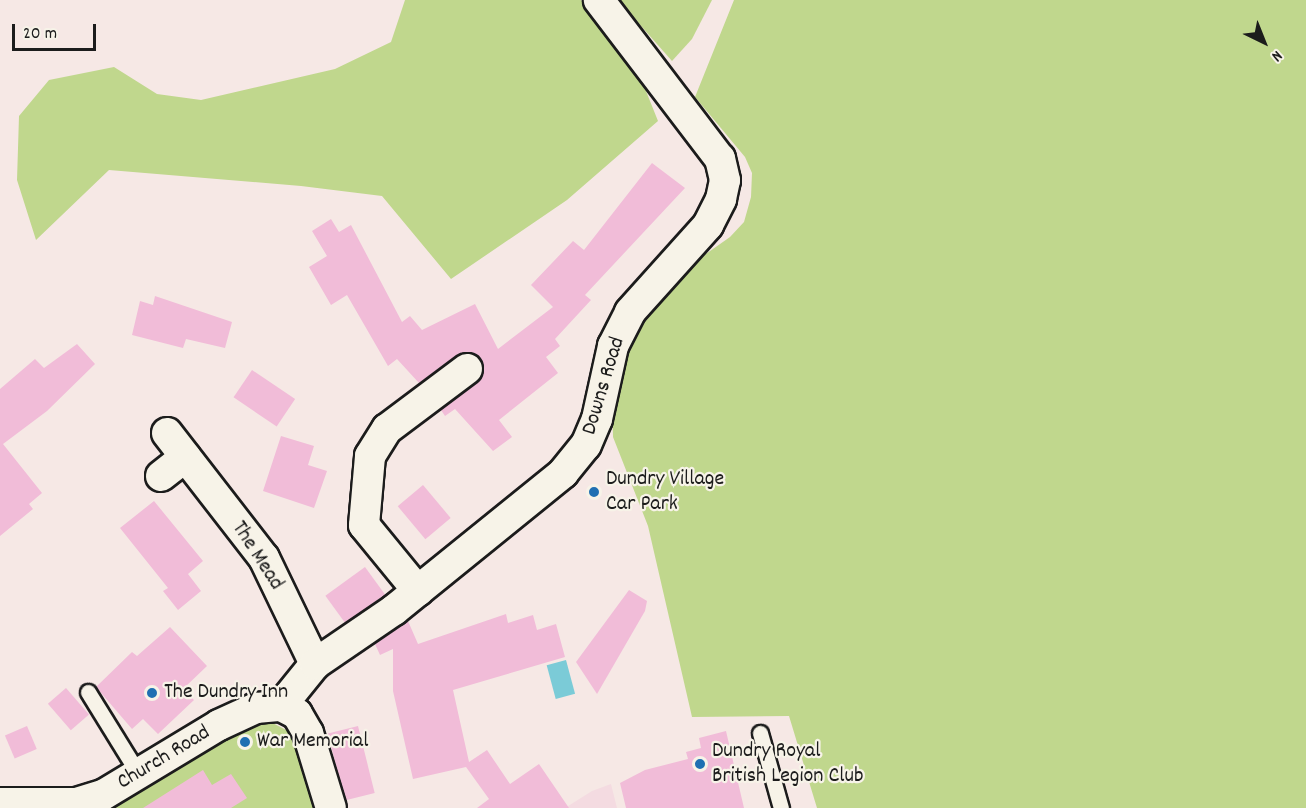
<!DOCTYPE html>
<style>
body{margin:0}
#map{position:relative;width:1306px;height:808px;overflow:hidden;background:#f6e8e5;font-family:Dekko,sans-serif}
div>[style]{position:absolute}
.built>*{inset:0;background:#f4dbe1}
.green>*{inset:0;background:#c0d78d}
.water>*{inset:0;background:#7bcbd7;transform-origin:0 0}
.building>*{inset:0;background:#f1bcd8;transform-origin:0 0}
.roads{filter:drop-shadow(2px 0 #1c1c1c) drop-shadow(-2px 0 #1c1c1c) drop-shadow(0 2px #1c1c1c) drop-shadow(0 -2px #1c1c1c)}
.service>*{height:15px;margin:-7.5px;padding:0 7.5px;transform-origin:7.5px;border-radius:7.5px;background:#f7f3e8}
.minor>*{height:30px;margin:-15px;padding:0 15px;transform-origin:15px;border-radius:15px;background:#f7f3e8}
.dots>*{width:16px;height:16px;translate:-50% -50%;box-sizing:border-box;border:3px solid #f7f3e8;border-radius:50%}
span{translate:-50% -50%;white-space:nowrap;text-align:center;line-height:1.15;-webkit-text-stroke:4.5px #f7f3e8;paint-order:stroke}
.street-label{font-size:22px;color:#1c1c1c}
.poi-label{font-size:22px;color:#1c1c1c}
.left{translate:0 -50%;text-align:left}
.north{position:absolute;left:1234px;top:12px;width:60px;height:60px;-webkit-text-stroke:4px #f7f3e8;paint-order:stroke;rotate:137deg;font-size:16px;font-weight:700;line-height:24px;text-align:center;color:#1c1c1c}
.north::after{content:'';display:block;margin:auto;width:21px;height:27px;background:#1c1c1c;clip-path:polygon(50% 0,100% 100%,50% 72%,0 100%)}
.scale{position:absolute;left:12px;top:24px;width:84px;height:27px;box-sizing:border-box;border:3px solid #1c1c1c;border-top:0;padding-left:8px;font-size:18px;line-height:21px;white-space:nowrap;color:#1c1c1c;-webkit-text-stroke:4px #f7f3e8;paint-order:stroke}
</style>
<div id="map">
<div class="built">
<div style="clip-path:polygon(611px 784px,617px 808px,565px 808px,592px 791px)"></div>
</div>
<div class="green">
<div style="clip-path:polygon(405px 0,581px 0,644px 86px,658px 121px,567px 200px,451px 279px,382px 196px,301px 186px,109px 170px,36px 240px,17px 180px,19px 116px,49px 80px,114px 67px,157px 94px,201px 100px,335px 69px,391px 42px)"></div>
<div style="clip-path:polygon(618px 0,712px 0,692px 39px,672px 61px)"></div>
<div style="clip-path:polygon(734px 0,1306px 0,1306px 808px,817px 808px,789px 716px,692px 717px,648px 526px,613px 437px,612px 406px,640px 319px,693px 263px,730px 237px,744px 222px,751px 197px,752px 173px,745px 157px,695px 97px)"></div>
<div style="clip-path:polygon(259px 716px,296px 735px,319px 808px,109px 808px)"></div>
</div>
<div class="water">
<div style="left:566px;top:660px;width:35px;height:20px;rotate:75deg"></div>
</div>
<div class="building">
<div style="clip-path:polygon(652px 163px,685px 188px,585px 295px,591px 300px,555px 339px,560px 346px,546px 357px,558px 373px,499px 420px,512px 437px,493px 451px,455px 409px,445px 416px,441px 410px,483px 376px,480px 358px,457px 355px,419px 383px,397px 359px,388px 366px,347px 295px,331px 305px,309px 267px,327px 256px,312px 231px,331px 219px,339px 232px,351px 225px,402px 322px,410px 316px,422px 330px,475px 304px,498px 349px,553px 307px,531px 285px,573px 241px,584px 250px)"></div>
<div style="clip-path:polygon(155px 296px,232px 322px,225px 348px,186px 339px,183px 348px,132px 335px,140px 301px,153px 305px)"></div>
<div style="clip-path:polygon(77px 344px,95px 364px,47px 411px,3px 444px,42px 493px,29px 504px,33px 509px,0 536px,0 389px,35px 359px,44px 368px)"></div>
<div style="left:252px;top:370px;width:52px;height:33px;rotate:34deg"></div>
<div style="clip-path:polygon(281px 436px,314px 446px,308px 465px,327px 471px,314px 508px,263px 491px)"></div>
<div style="left:423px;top:485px;width:43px;height:33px;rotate:50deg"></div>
<div style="clip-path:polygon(154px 501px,203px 561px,188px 574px,201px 591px,178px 610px,163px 591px,168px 588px,120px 528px)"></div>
<div style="left:365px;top:567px;width:34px;height:49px;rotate:54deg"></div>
<div style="clip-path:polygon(629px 590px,647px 601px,645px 611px,597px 694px,576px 662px)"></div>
<div style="clip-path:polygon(506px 614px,508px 623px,533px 615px,537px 630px,556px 624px,565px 657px,453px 690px,469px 762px,487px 750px,510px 784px,539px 764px,569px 808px,477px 808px,489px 799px,466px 767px,413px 779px,393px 691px,393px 649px,380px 655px,375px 644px,408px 621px,418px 644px)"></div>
<div style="clip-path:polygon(170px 627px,207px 666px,183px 689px,194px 700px,158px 734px,143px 719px,132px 729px,96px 687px,132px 652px,137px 656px)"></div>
<div style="left:66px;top:688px;width:35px;height:24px;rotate:49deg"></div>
<div style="left:27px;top:726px;width:25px;height:24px;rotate:67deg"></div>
<div style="left:358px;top:726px;width:69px;height:31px;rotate:76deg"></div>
<div style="clip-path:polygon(726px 731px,744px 808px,626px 808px,620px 783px,645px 770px,688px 759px,686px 752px,701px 748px,699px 738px)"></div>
<div style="clip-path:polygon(203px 770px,212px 785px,231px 774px,247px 798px,231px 808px,143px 808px)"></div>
</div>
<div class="roads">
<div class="service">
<div style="left:88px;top:692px;width:95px;rotate:58.3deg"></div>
<div style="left:760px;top:733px;width:78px;rotate:74.4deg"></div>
</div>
<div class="minor">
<div style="left:167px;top:433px;width:158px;rotate:52.2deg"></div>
<div style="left:264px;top:558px;width:118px;rotate:64.3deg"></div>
<div style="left:161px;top:476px;width:31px;rotate:-38deg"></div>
<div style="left:418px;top:591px;width:85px;rotate:-129.3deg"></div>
<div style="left:364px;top:525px;width:69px;rotate:-85deg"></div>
<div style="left:370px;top:456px;width:32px;rotate:-58deg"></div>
<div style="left:387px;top:429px;width:100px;rotate:-36.9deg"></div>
<div style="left:281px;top:706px;width:54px;rotate:-51deg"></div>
<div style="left:315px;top:664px;width:96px;rotate:-34.4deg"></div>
<div style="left:394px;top:610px;width:218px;rotate:-39deg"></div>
<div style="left:563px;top:473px;width:36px;rotate:-51deg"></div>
<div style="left:586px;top:445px;width:28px;rotate:-67deg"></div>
<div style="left:597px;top:419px;width:75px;rotate:-77.6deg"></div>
<div style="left:613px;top:346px;width:38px;rotate:-63deg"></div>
<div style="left:630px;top:312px;width:117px;rotate:-48.1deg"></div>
<div style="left:708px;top:225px;width:29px;rotate:-63deg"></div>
<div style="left:721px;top:199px;width:19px;rotate:-78deg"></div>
<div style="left:725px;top:180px;width:22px;rotate:-103deg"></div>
<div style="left:720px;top:159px;width:200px;rotate:-127.3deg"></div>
<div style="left:0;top:803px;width:76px"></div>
<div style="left:76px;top:803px;width:28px;rotate:-17deg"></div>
<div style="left:103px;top:795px;width:135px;rotate:-31.1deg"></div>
<div style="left:219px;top:725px;width:41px;rotate:-24.7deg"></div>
<div style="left:256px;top:708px;width:25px;rotate:-5deg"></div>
<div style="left:281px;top:706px;width:18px;rotate:27deg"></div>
<div style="left:297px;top:714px;width:22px;rotate:60deg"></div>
<div style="left:308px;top:733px;width:78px;rotate:73deg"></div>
</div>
</div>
<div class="dots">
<div style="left:594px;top:492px;background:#1f6fb2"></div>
<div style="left:152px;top:693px;background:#1f6fb2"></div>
<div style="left:245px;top:742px;background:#1f6fb2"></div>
<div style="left:700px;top:764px;background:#1f6fb2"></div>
</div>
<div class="street-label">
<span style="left:604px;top:386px;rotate:-73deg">Downs Road</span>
<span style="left:257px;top:556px;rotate:57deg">The Mead</span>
<span style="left:164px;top:758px;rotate:-31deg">Church Road</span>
</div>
<div class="poi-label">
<span class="left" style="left:606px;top:492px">Dundry Village<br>Car Park</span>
<span class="left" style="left:164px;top:693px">The Dundry Inn</span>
<span class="left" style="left:257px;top:742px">War Memorial</span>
<span class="left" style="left:712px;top:764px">Dundry Royal<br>British Legion Club</span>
</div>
<div class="north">N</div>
<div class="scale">20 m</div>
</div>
